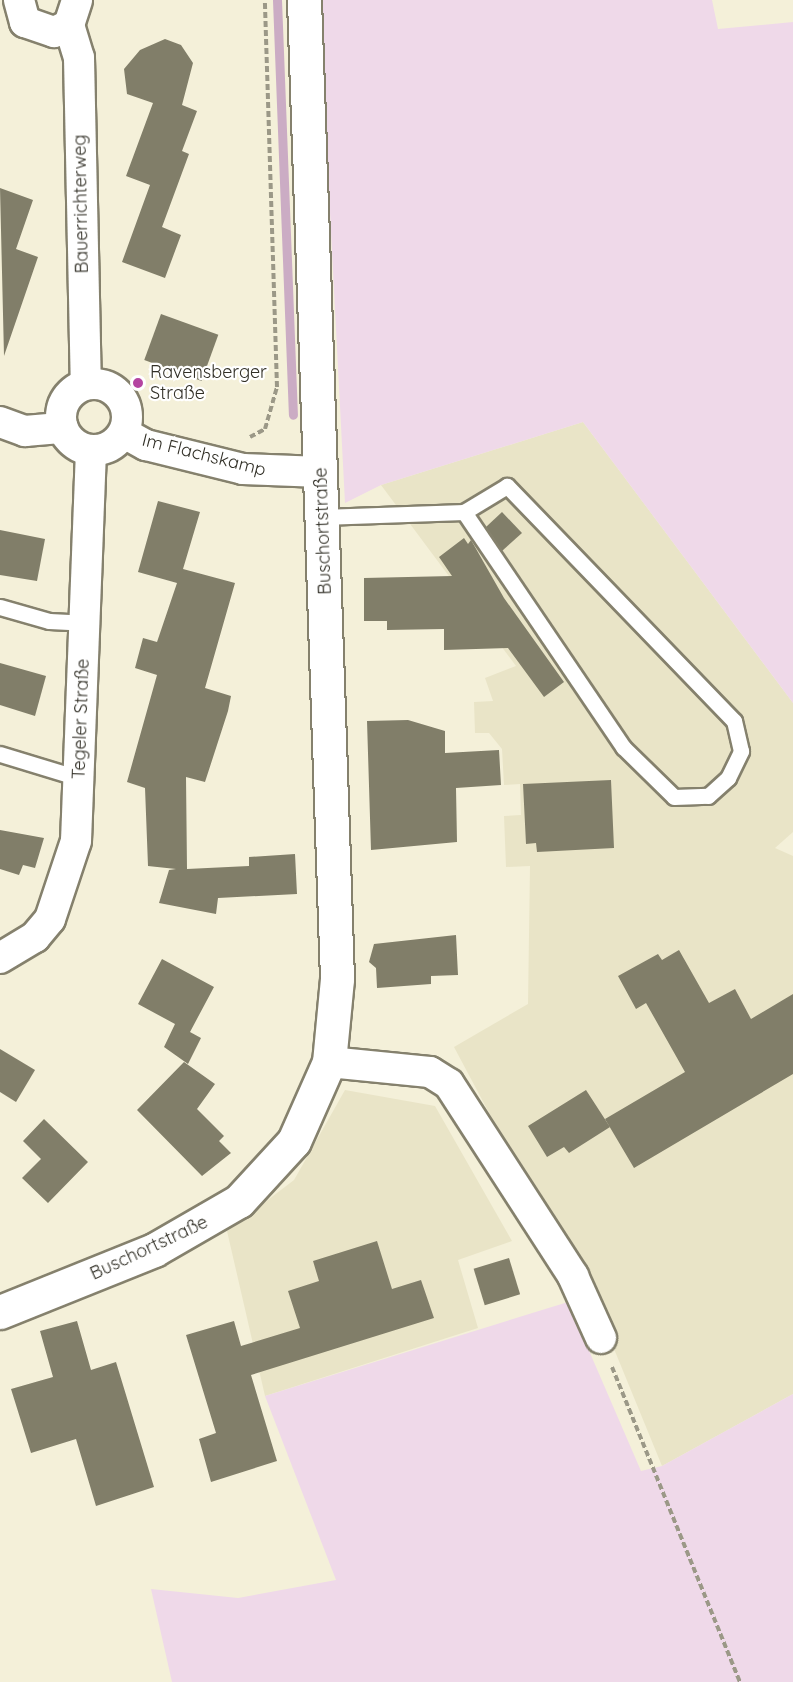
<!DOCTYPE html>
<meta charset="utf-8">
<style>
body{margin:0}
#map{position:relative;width:793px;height:1682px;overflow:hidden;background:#f4f0d9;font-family:Quicksand,sans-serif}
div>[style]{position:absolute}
.built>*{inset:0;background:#e9e4c7}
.green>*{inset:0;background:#efd9e9}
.stream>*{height:9px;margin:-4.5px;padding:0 4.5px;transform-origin:4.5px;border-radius:4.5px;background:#cbacc4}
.building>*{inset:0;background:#817e69;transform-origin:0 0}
.path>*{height:4px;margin-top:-2px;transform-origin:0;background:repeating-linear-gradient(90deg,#9b9887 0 6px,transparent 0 9px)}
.roads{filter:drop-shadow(2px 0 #85816d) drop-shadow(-2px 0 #85816d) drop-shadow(0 2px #85816d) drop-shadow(0 -2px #85816d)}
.lane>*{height:15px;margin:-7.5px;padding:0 7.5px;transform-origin:7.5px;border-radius:7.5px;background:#fff}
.street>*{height:30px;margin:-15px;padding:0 15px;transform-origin:15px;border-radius:15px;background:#fff}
.street>.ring{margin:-15px;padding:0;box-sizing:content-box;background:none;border:30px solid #fff;border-radius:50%}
.secondary>*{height:33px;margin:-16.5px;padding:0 16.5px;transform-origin:16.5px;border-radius:16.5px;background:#fff}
.dots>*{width:16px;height:16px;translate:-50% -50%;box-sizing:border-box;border:3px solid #fff;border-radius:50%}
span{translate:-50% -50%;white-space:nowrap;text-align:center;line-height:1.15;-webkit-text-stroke:4.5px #fff;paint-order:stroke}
.street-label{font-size:18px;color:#312f26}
.poi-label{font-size:18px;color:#312f26}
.left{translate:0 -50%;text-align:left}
</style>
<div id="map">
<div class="built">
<div style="clip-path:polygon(583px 422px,793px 703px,793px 832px,775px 848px,793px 856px,793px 1394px,662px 1466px,612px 1344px,454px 1047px,528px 1004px,530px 866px,506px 867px,504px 816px,521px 815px,520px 784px,504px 785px,502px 749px,489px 733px,475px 733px,474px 702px,493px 701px,485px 678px,516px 666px,381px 485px)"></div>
<div style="clip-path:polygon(345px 1090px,435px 1106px,512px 1241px,458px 1260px,478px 1328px,265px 1396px,227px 1231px,294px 1180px)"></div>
</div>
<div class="green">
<div style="clip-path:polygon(319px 0,712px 0,718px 29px,793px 22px,793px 703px,583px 422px,381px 485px,345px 503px)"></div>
<div style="clip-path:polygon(568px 1302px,641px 1471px,662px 1466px,793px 1394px,793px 1682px,172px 1682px,151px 1589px,238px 1598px,336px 1580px,265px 1396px)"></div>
</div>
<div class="stream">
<div style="left:277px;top:0;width:415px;rotate:87.8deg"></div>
</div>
<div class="building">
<div style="clip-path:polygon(165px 39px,181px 45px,193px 63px,182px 105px,197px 111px,182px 151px,189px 154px,162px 227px,181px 235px,165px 278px,122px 262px,150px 185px,126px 176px,153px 103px,127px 94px,124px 69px,140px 50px)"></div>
<div style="clip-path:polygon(0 188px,33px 200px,16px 249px,38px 257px,4px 356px)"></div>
<div style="left:161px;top:314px;width:61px;height:49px;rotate:20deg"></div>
<div style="clip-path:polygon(158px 501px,200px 512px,183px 569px,235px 583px,205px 688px,231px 696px,228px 711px,205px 782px,186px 777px,187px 869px,249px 866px,249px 857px,295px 854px,297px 894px,218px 898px,216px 914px,159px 903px,169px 870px,176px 869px,148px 866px,145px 788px,127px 782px,157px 675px,135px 668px,143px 638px,157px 642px,177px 583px,138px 572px)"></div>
<div style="clip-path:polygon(502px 512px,522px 533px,502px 551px,486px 527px)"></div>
<div style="clip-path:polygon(0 530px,45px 539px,37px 581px,0 575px)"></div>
<div style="clip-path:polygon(464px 538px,468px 544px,471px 540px,504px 598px,564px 682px,544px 697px,508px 648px,444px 650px,444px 629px,387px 630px,387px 621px,364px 621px,364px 578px,452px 576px,439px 557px)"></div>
<div style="clip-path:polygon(0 663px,46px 676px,35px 716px,0 705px)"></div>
<div style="clip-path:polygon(408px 720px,445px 731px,445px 753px,499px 750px,501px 785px,456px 788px,457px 842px,371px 850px,367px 721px)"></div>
<div style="clip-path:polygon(611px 780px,614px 848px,537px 852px,536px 843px,526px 844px,523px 784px)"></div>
<div style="clip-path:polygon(0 830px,44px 838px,35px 868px,23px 865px,19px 875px,0 869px)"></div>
<div style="clip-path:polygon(456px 935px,458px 975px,431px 976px,431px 984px,377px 988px,376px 968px,369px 962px,374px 944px)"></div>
<div style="clip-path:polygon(679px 950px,709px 1003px,735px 989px,751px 1019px,793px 994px,793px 1074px,634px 1168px,605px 1119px,685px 1072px,646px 1003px,636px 1009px,618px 976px,658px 954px,662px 960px)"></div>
<div style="clip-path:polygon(162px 959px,214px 987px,190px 1032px,201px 1038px,188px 1064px,164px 1047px,175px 1024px,138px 1004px)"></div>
<div style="clip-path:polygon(0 1049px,35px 1070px,16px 1102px,0 1092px)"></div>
<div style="clip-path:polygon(184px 1062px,215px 1084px,197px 1109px,224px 1136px,219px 1141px,231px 1153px,202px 1176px,137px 1110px)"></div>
<div style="clip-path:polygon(586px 1090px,610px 1127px,569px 1153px,564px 1147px,547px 1157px,528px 1126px)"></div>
<div style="clip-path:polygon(44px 1119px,88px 1162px,48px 1203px,22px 1178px,41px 1159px,23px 1141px)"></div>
<div style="clip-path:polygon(377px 1241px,392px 1289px,421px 1280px,434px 1318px,251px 1375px,277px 1461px,211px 1482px,199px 1439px,216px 1433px,186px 1335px,234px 1321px,241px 1346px,300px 1328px,288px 1291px,319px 1281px,313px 1261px)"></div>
<div style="left:509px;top:1258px;width:38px;height:37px;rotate:73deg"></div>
<div style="clip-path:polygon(77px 1321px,91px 1370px,116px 1362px,154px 1487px,96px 1506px,76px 1439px,31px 1453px,11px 1389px,53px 1377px,40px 1331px)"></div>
</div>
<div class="path">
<div style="left:250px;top:437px;width:17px;rotate:-28deg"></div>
<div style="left:265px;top:429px;width:44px;rotate:-74.1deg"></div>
<div style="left:277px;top:387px;width:387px;rotate:-91.8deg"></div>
<div style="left:612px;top:1367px;width:340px;rotate:67.9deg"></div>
</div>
<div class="roads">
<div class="lane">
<div style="left:322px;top:517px;width:142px;rotate:-2deg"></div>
<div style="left:464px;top:512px;width:284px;rotate:55.9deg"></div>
<div style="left:623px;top:747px;width:71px;rotate:44.4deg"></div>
<div style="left:674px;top:797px;width:34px;rotate:-2deg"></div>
<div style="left:708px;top:796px;width:27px;rotate:-42deg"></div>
<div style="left:728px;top:778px;width:30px;rotate:-64deg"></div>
<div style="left:741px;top:751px;width:31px;rotate:-103deg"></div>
<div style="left:734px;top:721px;width:327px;rotate:-134deg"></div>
<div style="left:507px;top:486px;width:50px;rotate:148.8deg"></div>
<div style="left:0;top:607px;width:51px;rotate:15.9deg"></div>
<div style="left:49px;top:621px;width:35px;rotate:3deg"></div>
<div style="left:0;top:754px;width:83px;rotate:16.9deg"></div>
</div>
<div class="street">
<div style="left:19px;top:0;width:23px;rotate:75deg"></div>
<div style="left:25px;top:22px;width:31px;rotate:19deg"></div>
<div style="left:54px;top:32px;width:17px;rotate:-25deg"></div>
<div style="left:69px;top:25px;width:26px;rotate:-72deg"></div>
<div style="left:69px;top:25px;width:34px;rotate:73deg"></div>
<div style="left:79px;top:58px;width:326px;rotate:88.8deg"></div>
<div class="ring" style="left:61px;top:384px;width:36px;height:36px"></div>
<div style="left:0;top:422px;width:27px;rotate:20deg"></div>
<div style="left:25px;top:431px;width:38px;rotate:-5deg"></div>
<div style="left:124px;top:433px;width:25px;rotate:29deg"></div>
<div style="left:146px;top:445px;width:100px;rotate:13.9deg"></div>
<div style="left:243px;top:469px;width:78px;rotate:2.2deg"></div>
<div style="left:0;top:958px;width:41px;rotate:-31deg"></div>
<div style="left:35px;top:937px;width:23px;rotate:-50deg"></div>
<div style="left:50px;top:919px;width:82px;rotate:-71.6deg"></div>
<div style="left:76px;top:841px;width:391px;rotate:-87.8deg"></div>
<div style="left:329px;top:1062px;width:101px;rotate:5.7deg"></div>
<div style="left:430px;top:1072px;width:22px;rotate:32deg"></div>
<div style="left:449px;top:1084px;width:229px;rotate:57.1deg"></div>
<div style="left:573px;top:1276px;width:68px;rotate:65.7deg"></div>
</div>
<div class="secondary">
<div style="left:0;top:1312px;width:166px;rotate:-21.9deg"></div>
<div style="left:154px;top:1250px;width:98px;rotate:-30deg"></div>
<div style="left:239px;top:1201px;width:81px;rotate:-47.5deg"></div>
<div style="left:294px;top:1141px;width:86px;rotate:-66.1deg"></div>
<div style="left:329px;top:1062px;width:83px;rotate:-84.5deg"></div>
<div style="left:337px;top:979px;width:980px;rotate:-91.93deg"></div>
</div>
</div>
<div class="dots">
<div style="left:138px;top:383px;background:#b444a1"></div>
</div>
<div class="street-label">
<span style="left:81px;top:204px;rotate:-91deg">Bauerrichterweg</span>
<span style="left:204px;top:455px;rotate:14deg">Im Flachskamp</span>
<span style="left:323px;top:531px;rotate:-92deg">Buschortstraße</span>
<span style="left:81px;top:719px;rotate:-88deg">Tegeler Straße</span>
<span style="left:149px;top:1248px;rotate:-25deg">Buschortstraße</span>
</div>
<div class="poi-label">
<span class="left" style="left:150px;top:383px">Ravensberger<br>Straße</span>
</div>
</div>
